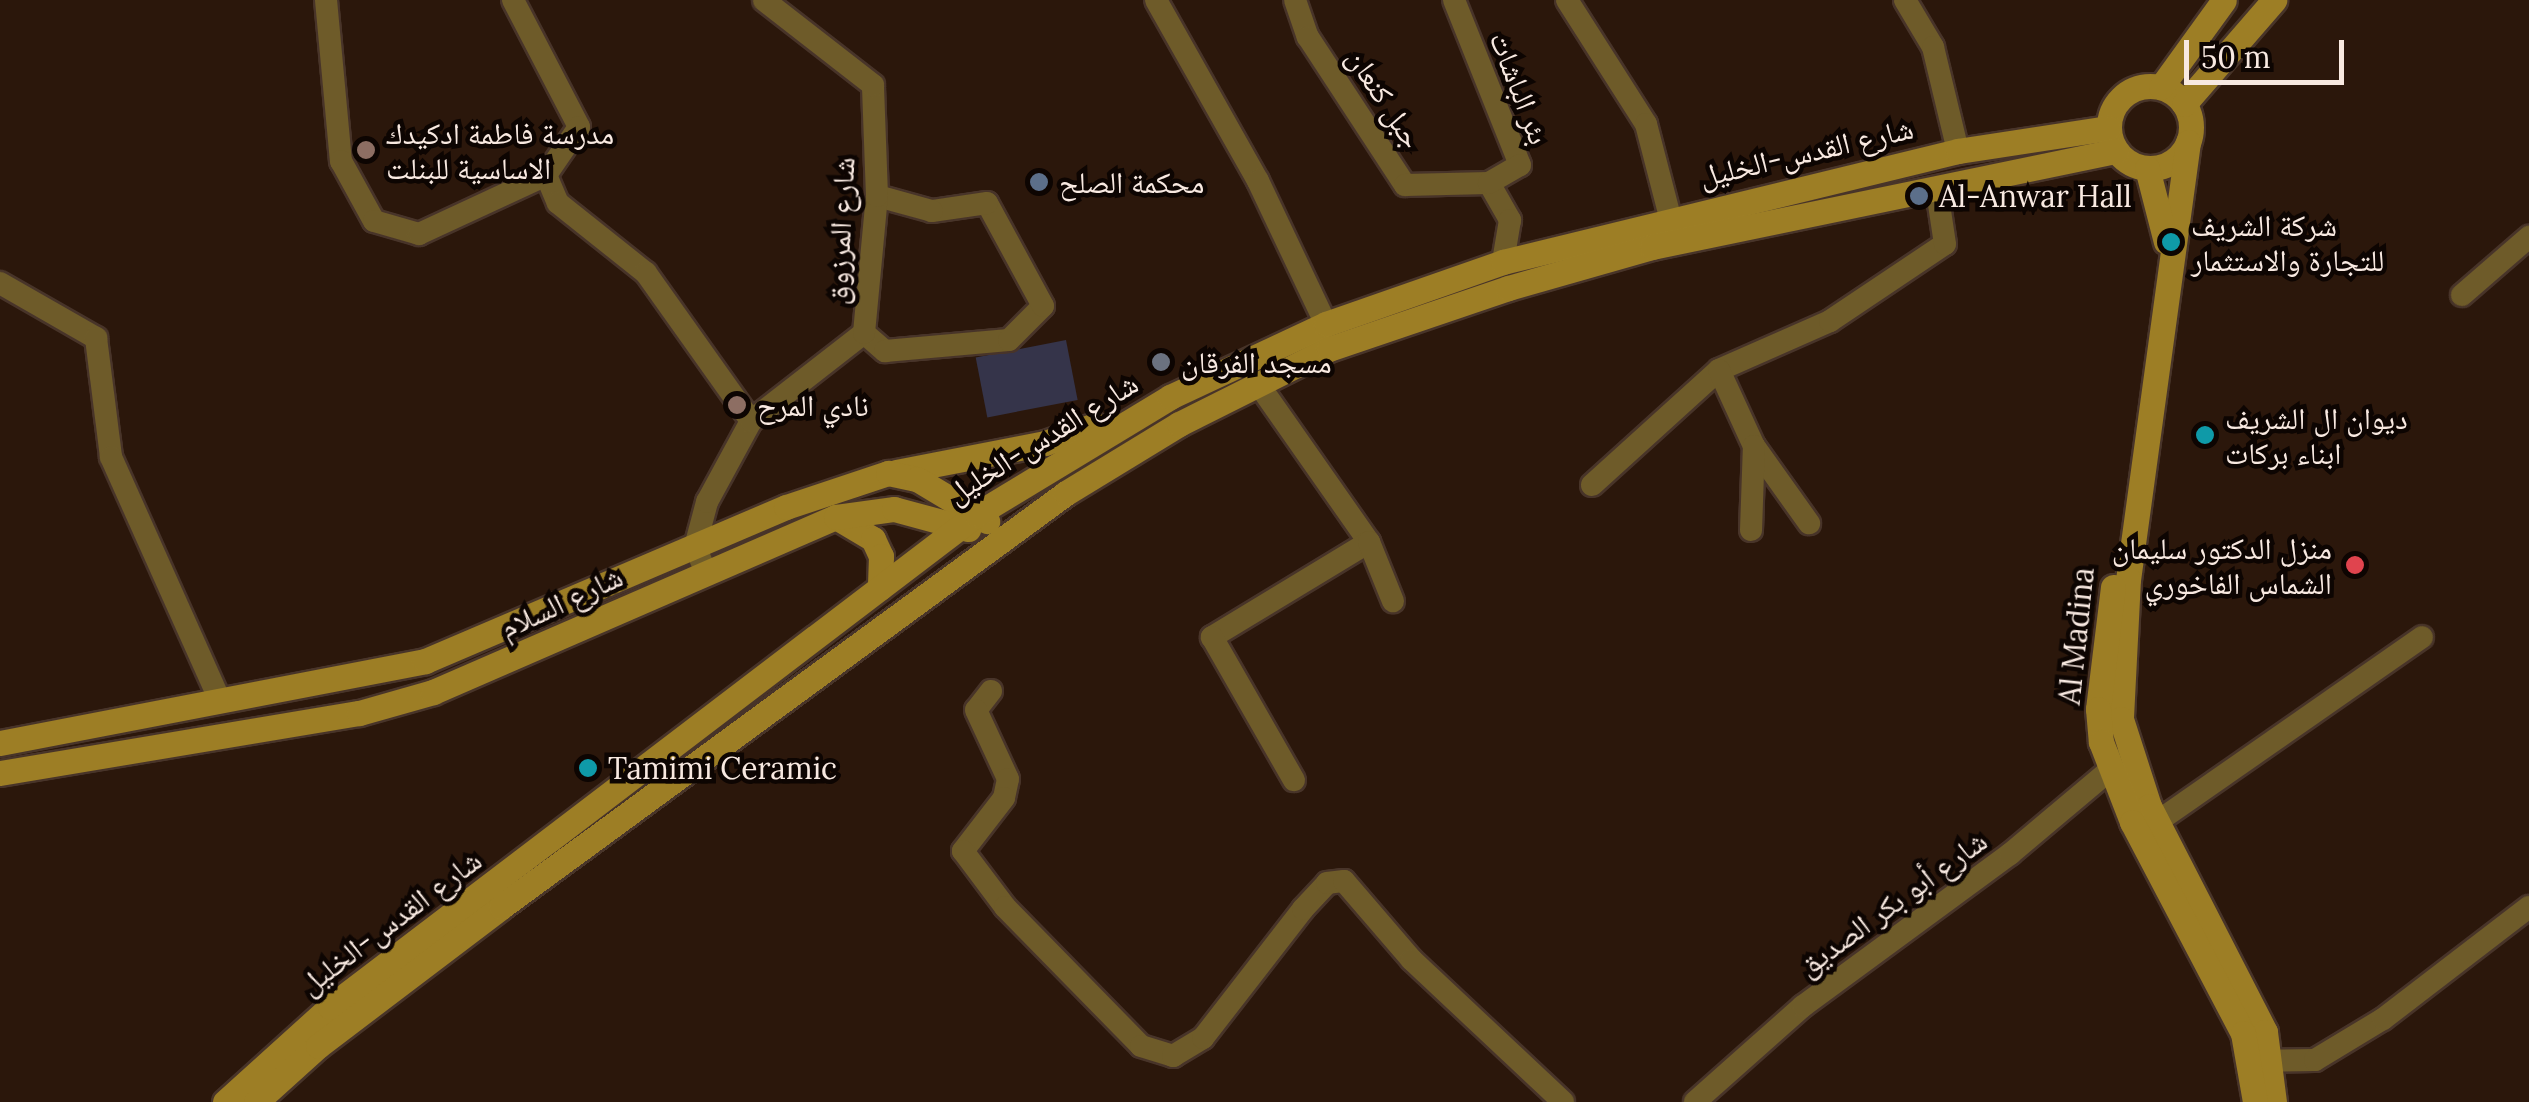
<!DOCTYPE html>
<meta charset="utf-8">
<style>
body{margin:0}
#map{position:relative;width:2529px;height:1102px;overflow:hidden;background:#2b170b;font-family:Lora,"Noto Naskh Arabic",serif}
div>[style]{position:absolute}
.building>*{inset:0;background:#35344a;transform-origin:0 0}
.roads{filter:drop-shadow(2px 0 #483429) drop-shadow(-2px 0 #483429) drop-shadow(0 2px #483429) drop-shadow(0 -2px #483429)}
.street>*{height:22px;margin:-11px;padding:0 11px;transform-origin:11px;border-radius:11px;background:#6e5b29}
.secondary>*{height:25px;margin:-12.5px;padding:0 12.5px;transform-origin:12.5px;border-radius:12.5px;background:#9d7e25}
.secondary>.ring{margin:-12.5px;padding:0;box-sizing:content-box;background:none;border:25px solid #9d7e25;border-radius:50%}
.dots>*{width:28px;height:28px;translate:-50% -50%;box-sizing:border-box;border:5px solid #0d0502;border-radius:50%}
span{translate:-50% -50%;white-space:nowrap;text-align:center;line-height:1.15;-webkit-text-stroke:9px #0d0502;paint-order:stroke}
.street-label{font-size:30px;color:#f8e9e1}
.poi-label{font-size:30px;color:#f8e9e1}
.left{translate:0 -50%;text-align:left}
.right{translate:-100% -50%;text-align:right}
.scale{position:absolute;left:2184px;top:40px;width:160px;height:45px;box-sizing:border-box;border:5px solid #f8e9e1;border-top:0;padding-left:12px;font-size:30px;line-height:35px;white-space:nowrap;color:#f8e9e1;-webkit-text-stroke:8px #0d0502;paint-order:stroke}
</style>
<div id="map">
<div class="building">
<div style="left:1066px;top:340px;width:61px;height:92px;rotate:79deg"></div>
</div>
<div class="roads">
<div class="street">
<div style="left:326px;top:0;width:162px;rotate:84.7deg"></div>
<div style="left:341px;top:161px;width:68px;rotate:61.2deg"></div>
<div style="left:374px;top:221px;width:47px;rotate:16.1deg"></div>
<div style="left:419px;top:234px;width:140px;rotate:-24.9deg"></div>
<div style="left:513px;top:0;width:143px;rotate:62.5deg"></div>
<div style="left:579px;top:127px;width:58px;rotate:124.5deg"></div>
<div style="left:546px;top:175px;width:30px;rotate:67deg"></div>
<div style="left:558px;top:203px;width:112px;rotate:38.5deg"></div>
<div style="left:646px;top:273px;width:181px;rotate:54.6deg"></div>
<div style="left:1156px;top:0;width:208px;rotate:60.6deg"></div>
<div style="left:1258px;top:181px;width:158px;rotate:64.6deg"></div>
<div style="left:1295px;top:0;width:39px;rotate:71deg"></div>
<div style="left:1308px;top:37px;width:177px;rotate:56.8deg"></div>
<div style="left:1405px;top:185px;width:84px;rotate:-1.4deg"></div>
<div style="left:1489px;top:183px;width:43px;rotate:60.4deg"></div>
<div style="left:1510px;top:220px;width:43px;rotate:99.5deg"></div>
<div style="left:1454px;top:0;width:178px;rotate:68.2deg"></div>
<div style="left:1520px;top:165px;width:36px;rotate:150deg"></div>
<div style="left:1567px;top:0;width:147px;rotate:57.5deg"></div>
<div style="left:1646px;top:124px;width:96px;rotate:75.5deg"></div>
<div style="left:1905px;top:0;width:55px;rotate:59.2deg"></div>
<div style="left:1933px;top:47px;width:107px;rotate:76.5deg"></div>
<div style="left:0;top:283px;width:111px;rotate:29.8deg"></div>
<div style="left:96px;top:338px;width:120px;rotate:82.8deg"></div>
<div style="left:111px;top:457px;width:267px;rotate:65.9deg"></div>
<div style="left:2462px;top:295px;width:89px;rotate:-40.9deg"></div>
<div style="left:864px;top:333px;width:28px;rotate:41deg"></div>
<div style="left:885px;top:351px;width:124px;rotate:-5.1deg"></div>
<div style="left:1009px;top:340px;width:48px;rotate:-45deg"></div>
<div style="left:1043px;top:306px;width:117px;rotate:-118.5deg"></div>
<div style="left:987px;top:203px;width:56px;rotate:171.7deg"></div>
<div style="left:932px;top:211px;width:57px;rotate:-164.7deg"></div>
<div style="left:1719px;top:370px;width:121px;rotate:-23.8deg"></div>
<div style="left:1830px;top:321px;width:138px;rotate:-33.8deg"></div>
<div style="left:1945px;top:244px;width:54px;rotate:-98.6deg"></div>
<div style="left:1259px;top:385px;width:192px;rotate:55deg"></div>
<div style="left:1369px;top:542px;width:184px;rotate:148.8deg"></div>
<div style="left:1212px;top:637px;width:165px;rotate:60.2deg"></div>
<div style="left:1592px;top:485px;width:171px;rotate:-42.2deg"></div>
<div style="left:1719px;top:370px;width:84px;rotate:65.3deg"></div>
<div style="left:1754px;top:446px;width:95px;rotate:54.5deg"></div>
<div style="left:1751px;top:530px;width:84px;rotate:-88deg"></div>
<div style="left:1369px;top:542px;width:64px;rotate:67.9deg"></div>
<div style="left:705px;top:570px;width:25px;rotate:-113deg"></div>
<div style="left:695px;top:547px;width:47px;rotate:-75.1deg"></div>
<div style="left:707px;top:502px;width:92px;rotate:-61.5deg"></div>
<div style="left:751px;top:421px;width:143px;rotate:-37.9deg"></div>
<div style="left:864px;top:333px;width:138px;rotate:-84.6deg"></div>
<div style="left:877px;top:196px;width:111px;rotate:-92.1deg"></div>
<div style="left:873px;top:85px;width:138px;rotate:-142.1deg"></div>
<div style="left:991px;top:691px;width:24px;rotate:128deg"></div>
<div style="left:976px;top:710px;width:76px;rotate:65.1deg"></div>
<div style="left:1008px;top:779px;width:19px;rotate:102deg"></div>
<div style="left:1004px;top:798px;width:67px;rotate:127.7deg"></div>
<div style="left:963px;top:851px;width:70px;rotate:53.1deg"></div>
<div style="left:1005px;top:907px;width:194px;rotate:45.6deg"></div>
<div style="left:1141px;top:1046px;width:34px;rotate:17deg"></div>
<div style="left:1173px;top:1056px;width:35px;rotate:-31deg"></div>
<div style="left:1203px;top:1038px;width:163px;rotate:-52.2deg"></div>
<div style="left:1303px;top:909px;width:35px;rotate:-47deg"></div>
<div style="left:1327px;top:883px;width:17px;rotate:-7deg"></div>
<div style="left:1344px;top:881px;width:104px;rotate:49.3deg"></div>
<div style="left:1412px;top:960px;width:207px;rotate:43.2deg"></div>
<div style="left:2157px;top:822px;width:323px;rotate:-34.9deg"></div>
<div style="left:2252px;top:1061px;width:63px;rotate:-0.9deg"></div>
<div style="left:2315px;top:1060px;width:79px;rotate:-31.1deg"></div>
<div style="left:2383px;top:1019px;width:184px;rotate:-37.5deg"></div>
<div style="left:1695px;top:1102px;width:144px;rotate:-41.6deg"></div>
<div style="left:1803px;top:1006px;width:257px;rotate:-36.3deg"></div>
<div style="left:2010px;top:854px;width:150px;rotate:-40.1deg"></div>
</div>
<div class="secondary">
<div class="ring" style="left:2109px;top:86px;width:57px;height:57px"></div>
<div style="left:2161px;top:87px;width:107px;rotate:-54.1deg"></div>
<div style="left:2184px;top:104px;width:138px;rotate:-49.1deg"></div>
<div style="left:2188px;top:142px;width:441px;rotate:97.8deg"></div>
<div style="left:2128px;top:579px;width:140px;rotate:92.9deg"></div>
<div style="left:2121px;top:719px;width:91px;rotate:72.2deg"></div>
<div style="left:2149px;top:806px;width:254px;rotate:62.8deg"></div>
<div style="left:2265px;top:1032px;width:71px;rotate:82.7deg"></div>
<div style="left:2147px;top:168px;width:76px;rotate:75.6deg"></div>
<div style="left:896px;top:472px;width:152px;rotate:-11deg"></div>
<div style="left:1045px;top:443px;width:53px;rotate:-19.8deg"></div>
<div style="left:836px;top:517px;width:43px;rotate:30.7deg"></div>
<div style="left:873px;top:539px;width:19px;rotate:65deg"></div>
<div style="left:881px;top:556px;width:32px;rotate:92deg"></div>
<div style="left:2113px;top:587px;width:123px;rotate:97deg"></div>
<div style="left:2098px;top:709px;width:33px;rotate:85deg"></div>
<div style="left:2101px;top:742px;width:86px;rotate:68.8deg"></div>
<div style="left:2132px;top:822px;width:238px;rotate:62.3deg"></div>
<div style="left:2243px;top:1033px;width:70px;rotate:80.1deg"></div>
<div style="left:0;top:743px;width:433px;rotate:-10.9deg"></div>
<div style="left:425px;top:661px;width:392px;rotate:-23.1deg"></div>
<div style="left:786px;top:507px;width:108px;rotate:-18.4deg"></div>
<div style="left:888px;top:473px;width:30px;rotate:12deg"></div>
<div style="left:917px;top:479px;width:82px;rotate:31deg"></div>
<div style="left:0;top:773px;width:364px;rotate:-9.5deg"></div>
<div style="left:359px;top:713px;width:77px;rotate:-15.8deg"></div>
<div style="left:433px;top:692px;width:439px;rotate:-23.5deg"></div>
<div style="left:836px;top:517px;width:59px;rotate:-7.9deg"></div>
<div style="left:894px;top:509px;width:77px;rotate:15.1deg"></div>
<div style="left:225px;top:1102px;width:142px;rotate:-42.1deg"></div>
<div style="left:330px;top:1007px;width:813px;rotate:-37.31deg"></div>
<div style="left:977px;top:514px;width:226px;rotate:-31.2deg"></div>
<div style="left:1170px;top:397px;width:172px;rotate:-25.1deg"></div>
<div style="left:1326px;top:324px;width:188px;rotate:-19.3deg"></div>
<div style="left:1503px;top:262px;width:468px;rotate:-13.7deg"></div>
<div style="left:1958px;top:151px;width:152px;rotate:-8.7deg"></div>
<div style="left:256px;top:1102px;width:84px;rotate:-42.1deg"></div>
<div style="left:318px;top:1046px;width:230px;rotate:-37.2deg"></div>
<div style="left:501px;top:907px;width:700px;rotate:-36.23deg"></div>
<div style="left:1066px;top:493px;width:132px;rotate:-31.4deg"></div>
<div style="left:1179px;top:424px;width:168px;rotate:-26.6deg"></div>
<div style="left:1329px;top:349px;width:189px;rotate:-18.8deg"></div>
<div style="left:1508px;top:288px;width:150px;rotate:-15.9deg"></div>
<div style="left:1652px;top:247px;width:474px;rotate:-11.7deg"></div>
</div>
</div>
<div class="dots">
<div style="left:366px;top:150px;background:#8d6e63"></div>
<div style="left:1039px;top:182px;background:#5c6f8a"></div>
<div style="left:1919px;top:196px;background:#5c6f8a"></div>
<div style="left:2171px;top:242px;background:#0f9aa8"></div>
<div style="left:1161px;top:362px;background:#6b7280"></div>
<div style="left:737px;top:405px;background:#8d6e63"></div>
<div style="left:2205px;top:435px;background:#0f9aa8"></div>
<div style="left:2355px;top:565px;background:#e0444e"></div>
<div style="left:588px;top:768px;background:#0f9aa8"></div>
</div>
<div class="street-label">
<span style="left:1520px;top:88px;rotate:69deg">بئر الباشات</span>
<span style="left:1385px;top:98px;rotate:57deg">جبل كنعان</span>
<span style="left:1806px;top:152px;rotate:-13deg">شارع القدس-الخليل</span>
<span style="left:840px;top:231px;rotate:-87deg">شارع المرزوق</span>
<span style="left:1042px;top:438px;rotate:-32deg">شارع القدس-الخليل</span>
<span style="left:561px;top:602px;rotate:-25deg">شارع السلام</span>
<span style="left:2076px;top:636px;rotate:-84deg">Al Madina</span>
<span style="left:1892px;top:903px;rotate:-36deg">شارع أبو بكر الصديق</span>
<span style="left:390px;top:922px;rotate:-37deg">شارع القدس-الخليل</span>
</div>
<div class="poi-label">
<span class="left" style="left:386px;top:150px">مدرسة فاطمة ادكيدك<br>الاساسية للبنلت</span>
<span class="left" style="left:1059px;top:182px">محكمة الصلح</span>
<span class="left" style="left:1939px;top:196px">Al-Anwar Hall</span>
<span class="left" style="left:2191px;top:242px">شركة الشريف<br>للتجارة والاستثمار</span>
<span class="left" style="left:1181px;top:362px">مسجد الفرقان</span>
<span class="left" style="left:757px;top:405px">نادي المرح</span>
<span class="left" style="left:2225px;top:435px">ديوان ال الشريف<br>ابناء بركات</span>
<span class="right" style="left:2332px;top:565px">منزل الدكتور سليمان<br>الشماس الفاخوري</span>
<span class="left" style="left:608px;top:768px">Tamimi Ceramic</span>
</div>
<div class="scale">50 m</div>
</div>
